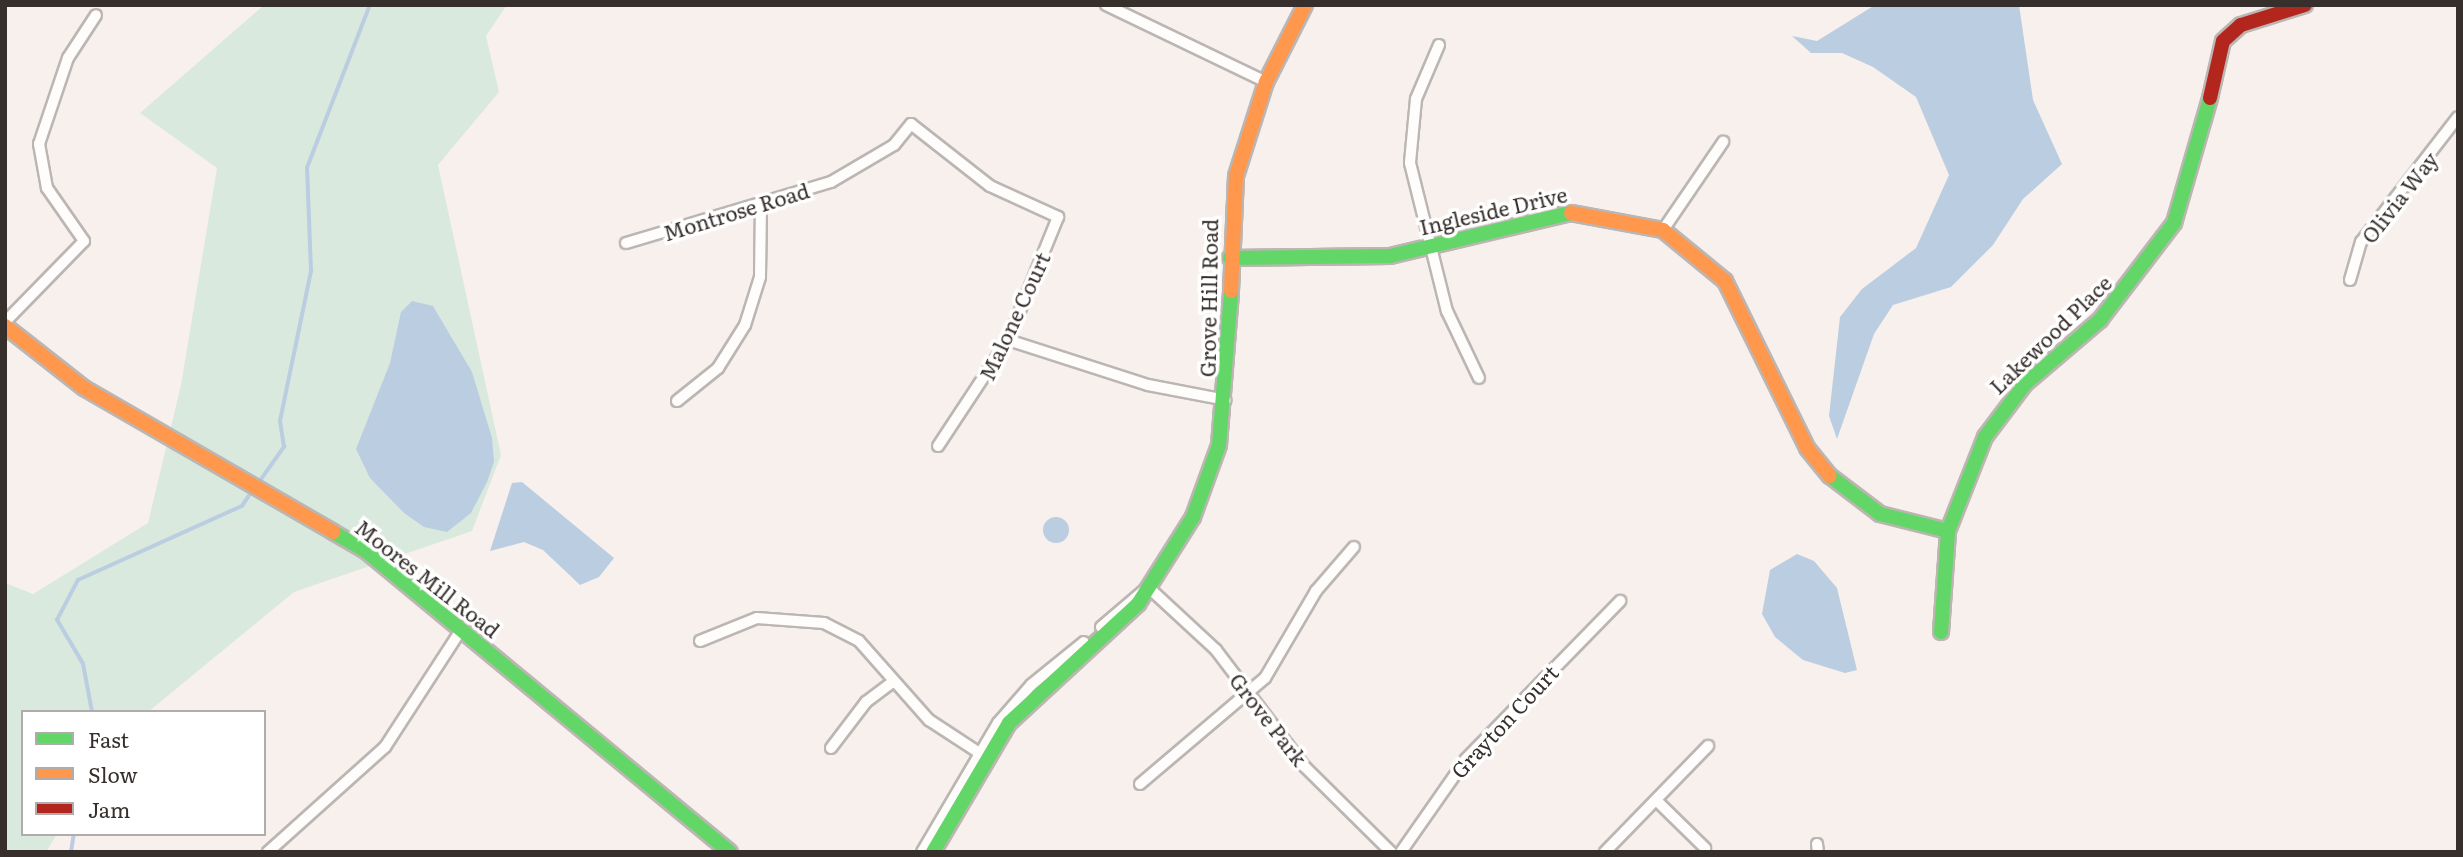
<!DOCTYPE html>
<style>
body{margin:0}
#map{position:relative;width:2463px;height:857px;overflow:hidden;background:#f8f0ed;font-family:Literata,serif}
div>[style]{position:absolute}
.green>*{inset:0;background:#dae9de}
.water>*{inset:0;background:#bbcde0}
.round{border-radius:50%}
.stream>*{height:3.5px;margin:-1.75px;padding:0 1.75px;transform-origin:1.75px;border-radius:1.75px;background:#bbcde0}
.roads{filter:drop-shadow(2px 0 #bcb6b3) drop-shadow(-2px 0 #bcb6b3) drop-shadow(0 2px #bcb6b3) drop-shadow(0 -2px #bcb6b3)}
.street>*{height:10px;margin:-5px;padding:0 5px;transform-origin:5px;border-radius:5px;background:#fefdfc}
.fast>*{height:14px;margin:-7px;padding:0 7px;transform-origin:7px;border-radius:7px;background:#63d668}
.slow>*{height:14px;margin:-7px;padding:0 7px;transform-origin:7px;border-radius:7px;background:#ff974d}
.jam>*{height:14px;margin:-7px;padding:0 7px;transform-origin:7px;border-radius:7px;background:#b3261e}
span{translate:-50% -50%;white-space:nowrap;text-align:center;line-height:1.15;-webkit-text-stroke:7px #fff;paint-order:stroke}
.street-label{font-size:21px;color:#362f2c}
.frame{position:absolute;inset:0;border:7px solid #362f2c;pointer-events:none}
.legend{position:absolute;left:21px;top:710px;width:245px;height:126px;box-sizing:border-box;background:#fff;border:2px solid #afacab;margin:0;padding:9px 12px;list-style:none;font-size:21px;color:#362f2c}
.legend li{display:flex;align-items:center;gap:14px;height:35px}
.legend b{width:35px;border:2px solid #afacab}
</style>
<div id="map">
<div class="green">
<div style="clip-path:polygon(264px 5px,507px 5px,486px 36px,499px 92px,438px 165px,501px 455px,472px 531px,294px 592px,148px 712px,23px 712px,23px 834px,57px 834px,46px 852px,5px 852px,5px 583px,33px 594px,148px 523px,181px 385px,217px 168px,140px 113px)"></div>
</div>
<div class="water">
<div style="clip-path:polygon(1875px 5px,2019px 5px,2033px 100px,2062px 164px,2023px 199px,1993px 245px,1951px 287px,1893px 305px,1874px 334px,1837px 439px,1829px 416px,1840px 317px,1862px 289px,1916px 248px,1949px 175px,1916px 97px,1873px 67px,1842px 53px,1811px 53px,1792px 36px,1817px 41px)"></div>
<div style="clip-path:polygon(412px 301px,433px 306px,472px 372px,492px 438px,494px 462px,487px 482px,471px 513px,447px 532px,424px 527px,404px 513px,370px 478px,356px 449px,390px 363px,401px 312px)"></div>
<div style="clip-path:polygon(522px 482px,614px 558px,599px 577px,580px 585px,543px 550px,524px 542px,490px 551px,512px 483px)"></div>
<div class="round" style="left:1043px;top:517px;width:26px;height:26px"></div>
<div style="clip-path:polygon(1797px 554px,1814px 561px,1837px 588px,1857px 670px,1845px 673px,1803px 660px,1775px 637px,1762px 614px,1770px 570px)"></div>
</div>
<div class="stream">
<div style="left:257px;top:485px;width:47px;rotate:-54.6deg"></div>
<div style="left:284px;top:447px;width:26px;rotate:-99deg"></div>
<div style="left:280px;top:421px;width:153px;rotate:-78.3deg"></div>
<div style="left:311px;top:271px;width:103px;rotate:-92.2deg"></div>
<div style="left:307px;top:168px;width:175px;rotate:-68.9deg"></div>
<div style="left:92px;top:712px;width:49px;rotate:-100.6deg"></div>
<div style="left:83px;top:664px;width:51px;rotate:-120.6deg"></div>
<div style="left:57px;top:620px;width:45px;rotate:-62.3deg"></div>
<div style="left:78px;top:580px;width:180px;rotate:-24.3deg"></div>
<div style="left:242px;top:506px;width:18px;rotate:-56deg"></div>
<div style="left:71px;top:852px;width:18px;rotate:-81deg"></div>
</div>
<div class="roads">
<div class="street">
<div style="left:1106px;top:5px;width:178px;rotate:25.7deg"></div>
<div style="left:1439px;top:45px;width:59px;rotate:113.1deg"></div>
<div style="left:1416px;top:99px;width:64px;rotate:95.4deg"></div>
<div style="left:1410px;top:163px;width:153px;rotate:76deg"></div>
<div style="left:1447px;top:311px;width:74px;rotate:64.5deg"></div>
<div style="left:1663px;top:230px;width:107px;rotate:-55.7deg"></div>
<div style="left:626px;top:243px;width:214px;rotate:-16.6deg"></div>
<div style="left:831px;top:182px;width:73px;rotate:-30.4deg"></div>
<div style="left:894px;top:145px;width:27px;rotate:-51deg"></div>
<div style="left:911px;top:124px;width:100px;rotate:38.1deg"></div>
<div style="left:990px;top:186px;width:75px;rotate:24.5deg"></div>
<div style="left:1058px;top:217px;width:133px;rotate:112.1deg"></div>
<div style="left:1008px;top:340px;width:127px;rotate:123.4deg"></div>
<div style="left:2350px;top:280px;width:40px;rotate:-74deg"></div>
<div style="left:2361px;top:242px;width:158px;rotate:-52.2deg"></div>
<div style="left:5px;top:322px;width:113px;rotate:-45.7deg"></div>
<div style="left:84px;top:241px;width:65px;rotate:-124.9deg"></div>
<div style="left:47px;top:188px;width:45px;rotate:-100.3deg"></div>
<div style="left:39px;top:144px;width:91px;rotate:-71.4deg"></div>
<div style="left:68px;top:58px;width:51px;rotate:-56.9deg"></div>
<div style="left:1008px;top:340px;width:147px;rotate:17.8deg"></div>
<div style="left:1148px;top:385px;width:79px;rotate:10.9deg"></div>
<div style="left:677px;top:401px;width:53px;rotate:-38.8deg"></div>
<div style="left:718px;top:368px;width:51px;rotate:-57.9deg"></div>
<div style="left:745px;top:325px;width:50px;rotate:-72.6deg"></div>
<div style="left:760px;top:277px;width:69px;rotate:-89.2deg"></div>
<div style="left:1101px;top:627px;width:62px;rotate:-40.4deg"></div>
<div style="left:1148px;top:587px;width:93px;rotate:42.8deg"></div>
<div style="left:1216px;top:650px;width:146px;rotate:52.8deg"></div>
<div style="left:1304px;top:766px;width:122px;rotate:44.7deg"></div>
<div style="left:700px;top:641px;width:61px;rotate:-22deg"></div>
<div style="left:757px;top:618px;width:67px;rotate:4.3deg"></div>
<div style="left:824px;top:623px;width:39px;rotate:27deg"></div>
<div style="left:859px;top:641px;width:106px;rotate:48.5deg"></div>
<div style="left:929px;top:720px;width:66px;rotate:33.2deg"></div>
<div style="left:831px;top:748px;width:58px;rotate:-52.7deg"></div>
<div style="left:866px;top:702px;width:35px;rotate:-37deg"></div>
<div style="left:1140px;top:784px;width:164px;rotate:-40.3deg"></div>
<div style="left:1265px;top:678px;width:101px;rotate:-59.6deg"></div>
<div style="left:1316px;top:591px;width:58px;rotate:-49.2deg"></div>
<div style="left:1656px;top:800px;width:69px;rotate:44.4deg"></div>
<div style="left:1817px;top:844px;width:8px;rotate:83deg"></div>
<div style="left:268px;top:852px;width:157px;rotate:-41.9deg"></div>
<div style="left:385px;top:747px;width:140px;rotate:-57deg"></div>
<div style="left:922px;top:852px;width:150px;rotate:-59.5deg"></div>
<div style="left:998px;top:723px;width:50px;rotate:-49deg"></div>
<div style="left:1031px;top:685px;width:68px;rotate:-39.1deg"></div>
<div style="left:1401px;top:852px;width:113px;rotate:-55deg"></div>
<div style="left:1466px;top:759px;width:221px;rotate:-45.7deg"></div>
<div style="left:1605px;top:852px;width:148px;rotate:-45.8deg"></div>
</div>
<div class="fast">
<div style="left:1230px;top:258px;width:160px;rotate:-0.7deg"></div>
<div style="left:1390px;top:256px;width:186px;rotate:-13.4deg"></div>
<div style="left:1830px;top:476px;width:63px;rotate:37.2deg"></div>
<div style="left:1880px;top:514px;width:70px;rotate:14deg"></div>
<div style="left:333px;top:532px;width:38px;rotate:30deg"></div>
<div style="left:366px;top:551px;width:472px;rotate:39.6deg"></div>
<div style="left:1941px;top:632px;width:101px;rotate:-86deg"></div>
<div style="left:1948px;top:531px;width:101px;rotate:-68.5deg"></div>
<div style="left:1985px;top:437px;width:66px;rotate:-53deg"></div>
<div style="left:2025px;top:384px;width:99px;rotate:-40.5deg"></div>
<div style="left:2100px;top:320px;width:122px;rotate:-52.7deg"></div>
<div style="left:2174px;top:223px;width:130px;rotate:-73.9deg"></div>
<div style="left:933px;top:852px;width:150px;rotate:-59.5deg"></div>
<div style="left:1009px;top:723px;width:176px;rotate:-42.7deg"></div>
<div style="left:1138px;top:604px;width:103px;rotate:-57.7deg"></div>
<div style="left:1193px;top:517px;width:77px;rotate:-70.1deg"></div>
<div style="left:1219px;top:445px;width:154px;rotate:-85.5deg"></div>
</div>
<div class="slow">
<div style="left:1571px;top:213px;width:94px;rotate:10.5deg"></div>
<div style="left:1663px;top:230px;width:80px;rotate:39.4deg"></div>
<div style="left:1725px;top:281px;width:186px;rotate:63.8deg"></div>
<div style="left:1807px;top:448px;width:36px;rotate:51deg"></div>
<div style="left:1231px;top:291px;width:115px;rotate:-87.5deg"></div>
<div style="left:1236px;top:176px;width:99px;rotate:-72.3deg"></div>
<div style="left:1266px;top:82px;width:86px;rotate:-63.1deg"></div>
<div style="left:5px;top:326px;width:100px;rotate:38.1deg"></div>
<div style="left:84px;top:388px;width:288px;rotate:30deg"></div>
</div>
<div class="jam">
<div style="left:2210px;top:98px;width:58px;rotate:-77.2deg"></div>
<div style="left:2223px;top:41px;width:24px;rotate:-42deg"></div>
<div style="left:2241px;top:25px;width:67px;rotate:-17.4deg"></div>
</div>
</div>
<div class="street-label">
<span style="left:2399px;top:197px;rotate:-52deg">Olivia Way</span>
<span style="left:1493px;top:210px;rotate:-13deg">Ingleside Drive</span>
<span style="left:736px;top:211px;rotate:-17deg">Montrose Road</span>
<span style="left:1208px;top:298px;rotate:-89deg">Grove Hill Road</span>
<span style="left:1014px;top:316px;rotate:-65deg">Malone Court</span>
<span style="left:2050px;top:334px;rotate:-44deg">Lakewood Place</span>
<span style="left:428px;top:578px;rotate:38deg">Moores Mill Road</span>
<span style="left:1269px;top:719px;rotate:52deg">Grove Park</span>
<span style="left:1504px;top:721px;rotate:-47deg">Grayton Court</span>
</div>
<div class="frame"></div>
<ul class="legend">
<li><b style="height:9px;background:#63d668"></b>Fast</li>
<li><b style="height:9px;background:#ff974d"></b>Slow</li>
<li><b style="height:9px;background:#b3261e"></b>Jam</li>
</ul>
</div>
